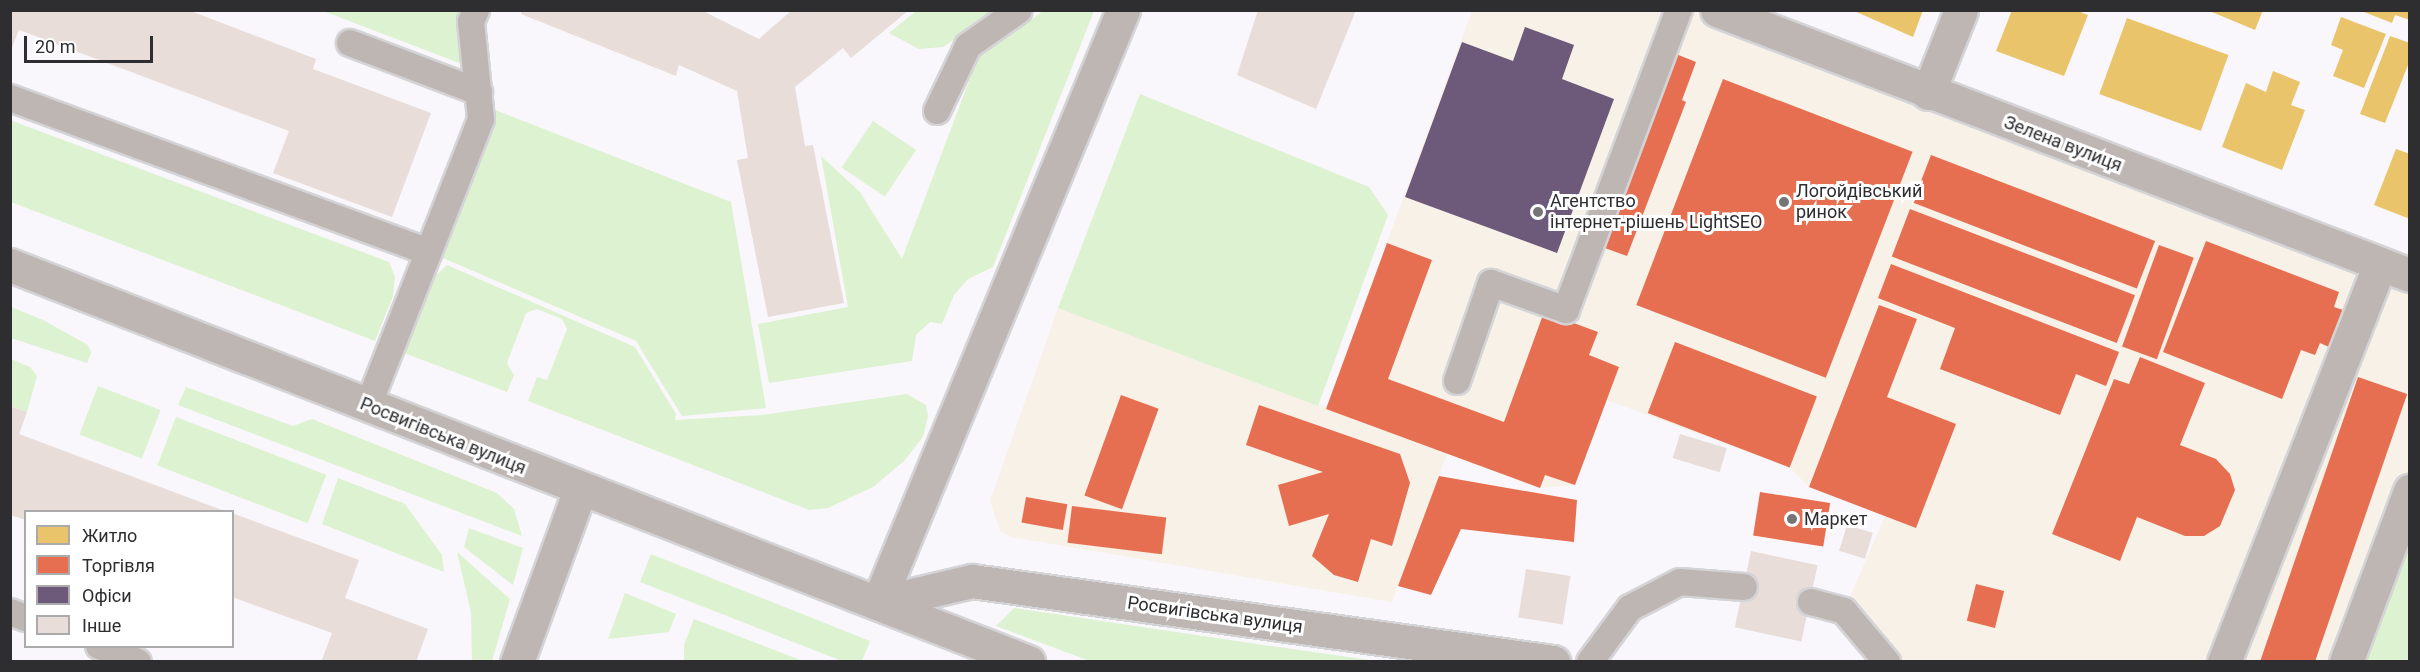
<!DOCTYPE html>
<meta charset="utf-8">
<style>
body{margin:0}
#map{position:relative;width:2420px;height:672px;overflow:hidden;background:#f9f7fb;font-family:Roboto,sans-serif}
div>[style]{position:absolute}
.commercial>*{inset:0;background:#f7f1e7}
.green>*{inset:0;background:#dcf2d0;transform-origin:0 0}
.homes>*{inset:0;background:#e9c46a;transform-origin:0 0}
.shops>*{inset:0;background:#e76f51;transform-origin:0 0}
.offices>*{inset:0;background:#6d597a}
.building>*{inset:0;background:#e8ddd8;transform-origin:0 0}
.roads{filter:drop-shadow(2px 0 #d4d3d6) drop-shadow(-2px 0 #d4d3d6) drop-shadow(0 2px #d4d3d6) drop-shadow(0 -2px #d4d3d6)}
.service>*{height:26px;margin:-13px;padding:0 13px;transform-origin:13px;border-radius:13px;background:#beb6b3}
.minor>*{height:33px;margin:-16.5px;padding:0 16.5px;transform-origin:16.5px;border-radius:16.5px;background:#beb6b3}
.tertiary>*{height:33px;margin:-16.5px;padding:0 16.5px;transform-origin:16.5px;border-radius:16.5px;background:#beb6b3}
.secondary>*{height:33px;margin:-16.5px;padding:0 16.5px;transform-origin:16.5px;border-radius:16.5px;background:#beb6b3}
.dots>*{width:16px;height:16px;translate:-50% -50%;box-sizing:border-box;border:3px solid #fff;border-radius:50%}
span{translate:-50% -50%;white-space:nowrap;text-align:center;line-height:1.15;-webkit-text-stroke:6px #fff;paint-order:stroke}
.street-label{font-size:18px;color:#2e2d30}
.poi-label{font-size:18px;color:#2e2d30}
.left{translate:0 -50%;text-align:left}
.frame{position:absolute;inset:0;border:12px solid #2e2d30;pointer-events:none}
.legend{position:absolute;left:24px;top:510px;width:210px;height:138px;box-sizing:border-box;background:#fff;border:2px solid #ababac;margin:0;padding:8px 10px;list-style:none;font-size:18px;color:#2e2d30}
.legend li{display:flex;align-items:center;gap:12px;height:30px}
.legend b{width:30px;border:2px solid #ababac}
.scale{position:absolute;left:24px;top:36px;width:129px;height:27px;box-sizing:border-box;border:3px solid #2e2d30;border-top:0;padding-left:8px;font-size:18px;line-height:21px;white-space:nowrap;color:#2e2d30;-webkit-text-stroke:4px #fff;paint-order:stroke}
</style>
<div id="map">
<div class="commercial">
<div style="clip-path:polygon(1472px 11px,1721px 11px,2409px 273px,2409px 491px,2346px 661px,1887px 661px,1844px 611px,1885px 516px,1809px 487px,1790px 468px,1607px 400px,1575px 485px,1540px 488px,1447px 454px,1392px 602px,1011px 537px,1000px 531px,990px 501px,1058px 308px,1326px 408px)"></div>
</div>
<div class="green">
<div style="clip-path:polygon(323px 11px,476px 11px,475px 69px)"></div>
<div style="clip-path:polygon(916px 11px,997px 11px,943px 47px,919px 49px,889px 33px)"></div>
<div style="clip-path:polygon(1043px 11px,1094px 11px,993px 267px,968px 279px,954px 295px,942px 324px,930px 322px,916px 335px,912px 361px,769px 383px,758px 324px,848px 307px,821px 156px,860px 192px,902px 259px,978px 57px)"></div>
<div style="clip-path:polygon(1140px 94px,1369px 187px,1388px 215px,1318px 406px,1058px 308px)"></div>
<div style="clip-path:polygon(480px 104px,731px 202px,766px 408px,682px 416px,636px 341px,429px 252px)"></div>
<div style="clip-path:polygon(10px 120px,389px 262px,395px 277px,393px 296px,375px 341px,11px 202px)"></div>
<div style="left:873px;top:121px;width:52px;height:56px;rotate:34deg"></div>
<div style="clip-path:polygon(447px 265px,635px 347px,676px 414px,675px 420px,762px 415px,907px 394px,926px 405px,928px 416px,923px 437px,904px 461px,873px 487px,828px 508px,809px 510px,528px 401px,537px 377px,547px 380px,567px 329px,562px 319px,537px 309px,526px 313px,507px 363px,514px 375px,507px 392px,404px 353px,433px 278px)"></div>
<div style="clip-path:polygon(11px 307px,43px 320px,88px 345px,91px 353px,87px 363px,11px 338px)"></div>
<div style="clip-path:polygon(11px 359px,30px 367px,37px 376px,27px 412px,11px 406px)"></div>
<div style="left:98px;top:386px;width:67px;height:52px;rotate:21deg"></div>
<div style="clip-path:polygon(186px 387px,293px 426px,312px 419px,497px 493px,514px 509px,522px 536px,178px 405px)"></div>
<div style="left:176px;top:417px;width:161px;height:52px;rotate:21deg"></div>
<div style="clip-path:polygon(338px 478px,405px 504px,442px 555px,444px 572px,322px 524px)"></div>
<div style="clip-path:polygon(469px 528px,523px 548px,513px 585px,464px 547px)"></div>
<div style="clip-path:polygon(2409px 537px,2409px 661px,2363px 661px)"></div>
<div style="clip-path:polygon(457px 552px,510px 599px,492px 661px,472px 661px,471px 612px)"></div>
<div style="clip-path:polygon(651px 554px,870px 641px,862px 661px,842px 661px,640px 582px)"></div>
<div style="clip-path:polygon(625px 593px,676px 614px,669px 632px,608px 639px)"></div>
<div style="clip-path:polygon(1014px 608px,1250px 643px,1376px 661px,1090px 661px,996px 626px)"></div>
<div style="clip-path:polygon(694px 619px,803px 661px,684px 661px,684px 645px)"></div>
</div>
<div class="homes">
<div style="clip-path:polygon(1852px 10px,1923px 10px,1913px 37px)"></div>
<div style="clip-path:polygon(2012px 10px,2075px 10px,2088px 15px,2064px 76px,1996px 51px)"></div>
<div style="clip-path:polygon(2207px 10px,2263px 10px,2255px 30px)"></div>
<div style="clip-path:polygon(2359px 10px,2410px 10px,2410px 20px,2395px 15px,2392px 23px)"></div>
<div style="clip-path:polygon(2341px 17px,2386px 34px,2364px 88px,2333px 76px,2343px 50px,2331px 45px)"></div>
<div style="left:2127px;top:18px;width:108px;height:81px;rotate:20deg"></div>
<div style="clip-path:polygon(2390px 36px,2410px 43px,2410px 60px,2385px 123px,2360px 114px)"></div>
<div style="clip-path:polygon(2273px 71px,2300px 82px,2291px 105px,2305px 110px,2282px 170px,2222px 147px,2246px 83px,2266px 92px)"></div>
<div style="clip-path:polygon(2396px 149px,2410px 154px,2410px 219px,2374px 205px)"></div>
</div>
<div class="shops">
<div style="clip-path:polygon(1676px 54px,1696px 62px,1682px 100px,1686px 102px,1627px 256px,1602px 247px)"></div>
<div style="left:1723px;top:79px;width:203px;height:242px;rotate:21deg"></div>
<div style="left:1931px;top:155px;width:240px;height:51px;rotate:21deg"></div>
<div style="left:1910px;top:209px;width:241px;height:51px;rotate:21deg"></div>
<div style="clip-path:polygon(2206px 241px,2339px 292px,2334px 307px,2343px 310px,2329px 347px,2320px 343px,2315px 355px,2301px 350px,2282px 399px,2163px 352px)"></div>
<div style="clip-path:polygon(1387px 243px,1432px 260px,1388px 379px,1504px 422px,1544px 312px,1598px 332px,1589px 355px,1619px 367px,1575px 485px,1545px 475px,1540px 488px,1326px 409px)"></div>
<div style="left:2159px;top:245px;width:37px;height:108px;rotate:20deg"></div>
<div style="clip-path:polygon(1891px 264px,2119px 352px,2106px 386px,2076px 374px,2060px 415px,1940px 369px,1955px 328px,1878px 298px)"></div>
<div style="clip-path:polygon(1879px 305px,1917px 319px,1887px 397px,1956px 424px,1916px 528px,1809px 487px)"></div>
<div style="left:1675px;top:342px;width:152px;height:76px;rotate:21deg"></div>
<div style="clip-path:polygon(2140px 357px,2205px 383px,2180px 445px,2216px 459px,2230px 474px,2235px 490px,2220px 526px,2204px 536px,2185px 536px,2137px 517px,2120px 561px,2052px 534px,2114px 379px,2129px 384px)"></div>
<div style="left:2358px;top:377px;width:52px;height:304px;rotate:19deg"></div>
<div style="left:1121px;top:395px;width:40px;height:107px;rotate:20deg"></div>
<div style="clip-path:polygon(1259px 405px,1400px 454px,1410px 483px,1392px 546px,1371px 539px,1358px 582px,1334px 575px,1312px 556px,1329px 514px,1289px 526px,1278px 485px,1323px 472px,1246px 445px)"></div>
<div style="clip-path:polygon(1439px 476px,1577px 500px,1574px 542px,1461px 529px,1431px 595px,1398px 586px)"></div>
<div style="left:1760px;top:492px;width:71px;height:44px;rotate:9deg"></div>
<div style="left:1026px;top:497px;width:42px;height:26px;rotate:10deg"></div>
<div style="left:1072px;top:506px;width:95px;height:37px;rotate:7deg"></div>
<div style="left:1976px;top:584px;width:29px;height:38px;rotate:14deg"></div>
</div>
<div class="offices">
<div style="clip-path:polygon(1525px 27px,1574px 45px,1562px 79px,1614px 99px,1557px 253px,1405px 197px,1462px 42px,1513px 61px)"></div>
</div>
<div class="building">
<div style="clip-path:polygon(10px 10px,188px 10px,316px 59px,313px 69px,431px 113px,392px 217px,273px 173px,289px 131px,19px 30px,10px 52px)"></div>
<div style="clip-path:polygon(522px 10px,701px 10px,759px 39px,792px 10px,909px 10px,851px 58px,843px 48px,795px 87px,805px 146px,813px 145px,844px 303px,768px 317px,737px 160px,748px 158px,737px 91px,679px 65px,676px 76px,521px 14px)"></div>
<div style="clip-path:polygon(1258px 10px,1356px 10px,1316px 109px,1237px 75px)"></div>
<div style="clip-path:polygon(10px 406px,27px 412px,19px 434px,227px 512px,26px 512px,26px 520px,10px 515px)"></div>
<div style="left:1680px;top:434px;width:49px;height:25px;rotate:17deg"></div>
<div style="clip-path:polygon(232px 513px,359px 560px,345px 598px,428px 629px,416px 662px,321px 662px,332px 633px,232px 597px)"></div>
<div style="left:1847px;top:525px;width:27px;height:27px;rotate:17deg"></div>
<div style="left:1751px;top:551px;width:68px;height:78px;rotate:12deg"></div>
<div style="left:1526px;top:569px;width:45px;height:49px;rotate:9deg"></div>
</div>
<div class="roads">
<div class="service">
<div style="left:350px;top:43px;width:138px;rotate:20.8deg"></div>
<div style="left:10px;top:98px;width:446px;rotate:20.2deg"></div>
<div style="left:937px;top:111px;width:72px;rotate:-64.5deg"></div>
<div style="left:968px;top:46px;width:62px;rotate:-35.2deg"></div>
<div style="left:1457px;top:381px;width:104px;rotate:-70.9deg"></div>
<div style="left:1491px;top:283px;width:80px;rotate:19.8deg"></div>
<div style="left:1566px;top:310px;width:321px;rotate:-69.4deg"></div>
<div style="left:368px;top:406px;width:308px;rotate:-68.5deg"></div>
<div style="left:481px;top:119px;width:98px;rotate:-95.9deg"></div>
<div style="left:471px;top:22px;width:13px;rotate:-67deg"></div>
<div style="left:1811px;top:602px;width:34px;rotate:15deg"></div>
<div style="left:1844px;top:611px;width:67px;rotate:49.9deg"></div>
<div style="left:10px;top:612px;width:17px;rotate:21deg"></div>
<div style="left:99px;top:646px;width:42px;rotate:22.3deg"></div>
<div style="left:1590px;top:662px;width:67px;rotate:-53.5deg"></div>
<div style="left:1630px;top:608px;width:56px;rotate:-27.5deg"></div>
<div style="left:1680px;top:582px;width:64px;rotate:4.5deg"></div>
</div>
<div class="minor">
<div style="left:1717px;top:10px;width:742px;rotate:20.93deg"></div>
<div style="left:1928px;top:93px;width:89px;rotate:-68.3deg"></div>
<div style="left:878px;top:603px;width:642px;rotate:-67.55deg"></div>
<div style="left:517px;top:662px;width:183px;rotate:-69.9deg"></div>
<div style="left:2224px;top:662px;width:427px;rotate:-68.6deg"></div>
</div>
<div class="tertiary">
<div style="left:10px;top:265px;width:1093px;rotate:21.3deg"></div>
<div style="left:878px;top:603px;width:97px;rotate:-13.2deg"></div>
<div style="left:972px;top:581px;width:587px;rotate:7.94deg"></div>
</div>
<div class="secondary">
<div style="left:2346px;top:662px;width:183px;rotate:-69.5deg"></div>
</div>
</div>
<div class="dots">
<div style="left:1784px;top:202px;background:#757477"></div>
<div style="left:1538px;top:212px;background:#757477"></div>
<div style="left:1792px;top:519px;background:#757477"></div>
</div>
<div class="street-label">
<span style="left:2063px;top:144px;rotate:21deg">Зелена вулиця</span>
<span style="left:443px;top:436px;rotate:22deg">Росвигівська вулиця</span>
<span style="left:1215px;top:615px;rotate:8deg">Росвигівська вулиця</span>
</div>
<div class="poi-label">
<span class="left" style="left:1796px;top:202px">Логойдівський<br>ринок</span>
<span class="left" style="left:1550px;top:212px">Агентство<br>інтернет-рішень LightSEO</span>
<span class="left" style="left:1804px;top:519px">Маркет</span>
</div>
<div class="frame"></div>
<ul class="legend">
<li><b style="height:16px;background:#e9c46a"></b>Житло</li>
<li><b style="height:16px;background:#e76f51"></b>Торгівля</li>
<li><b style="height:16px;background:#6d597a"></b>Офіси</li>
<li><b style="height:16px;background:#e8ddd8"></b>Інше</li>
</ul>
<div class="scale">20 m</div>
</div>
